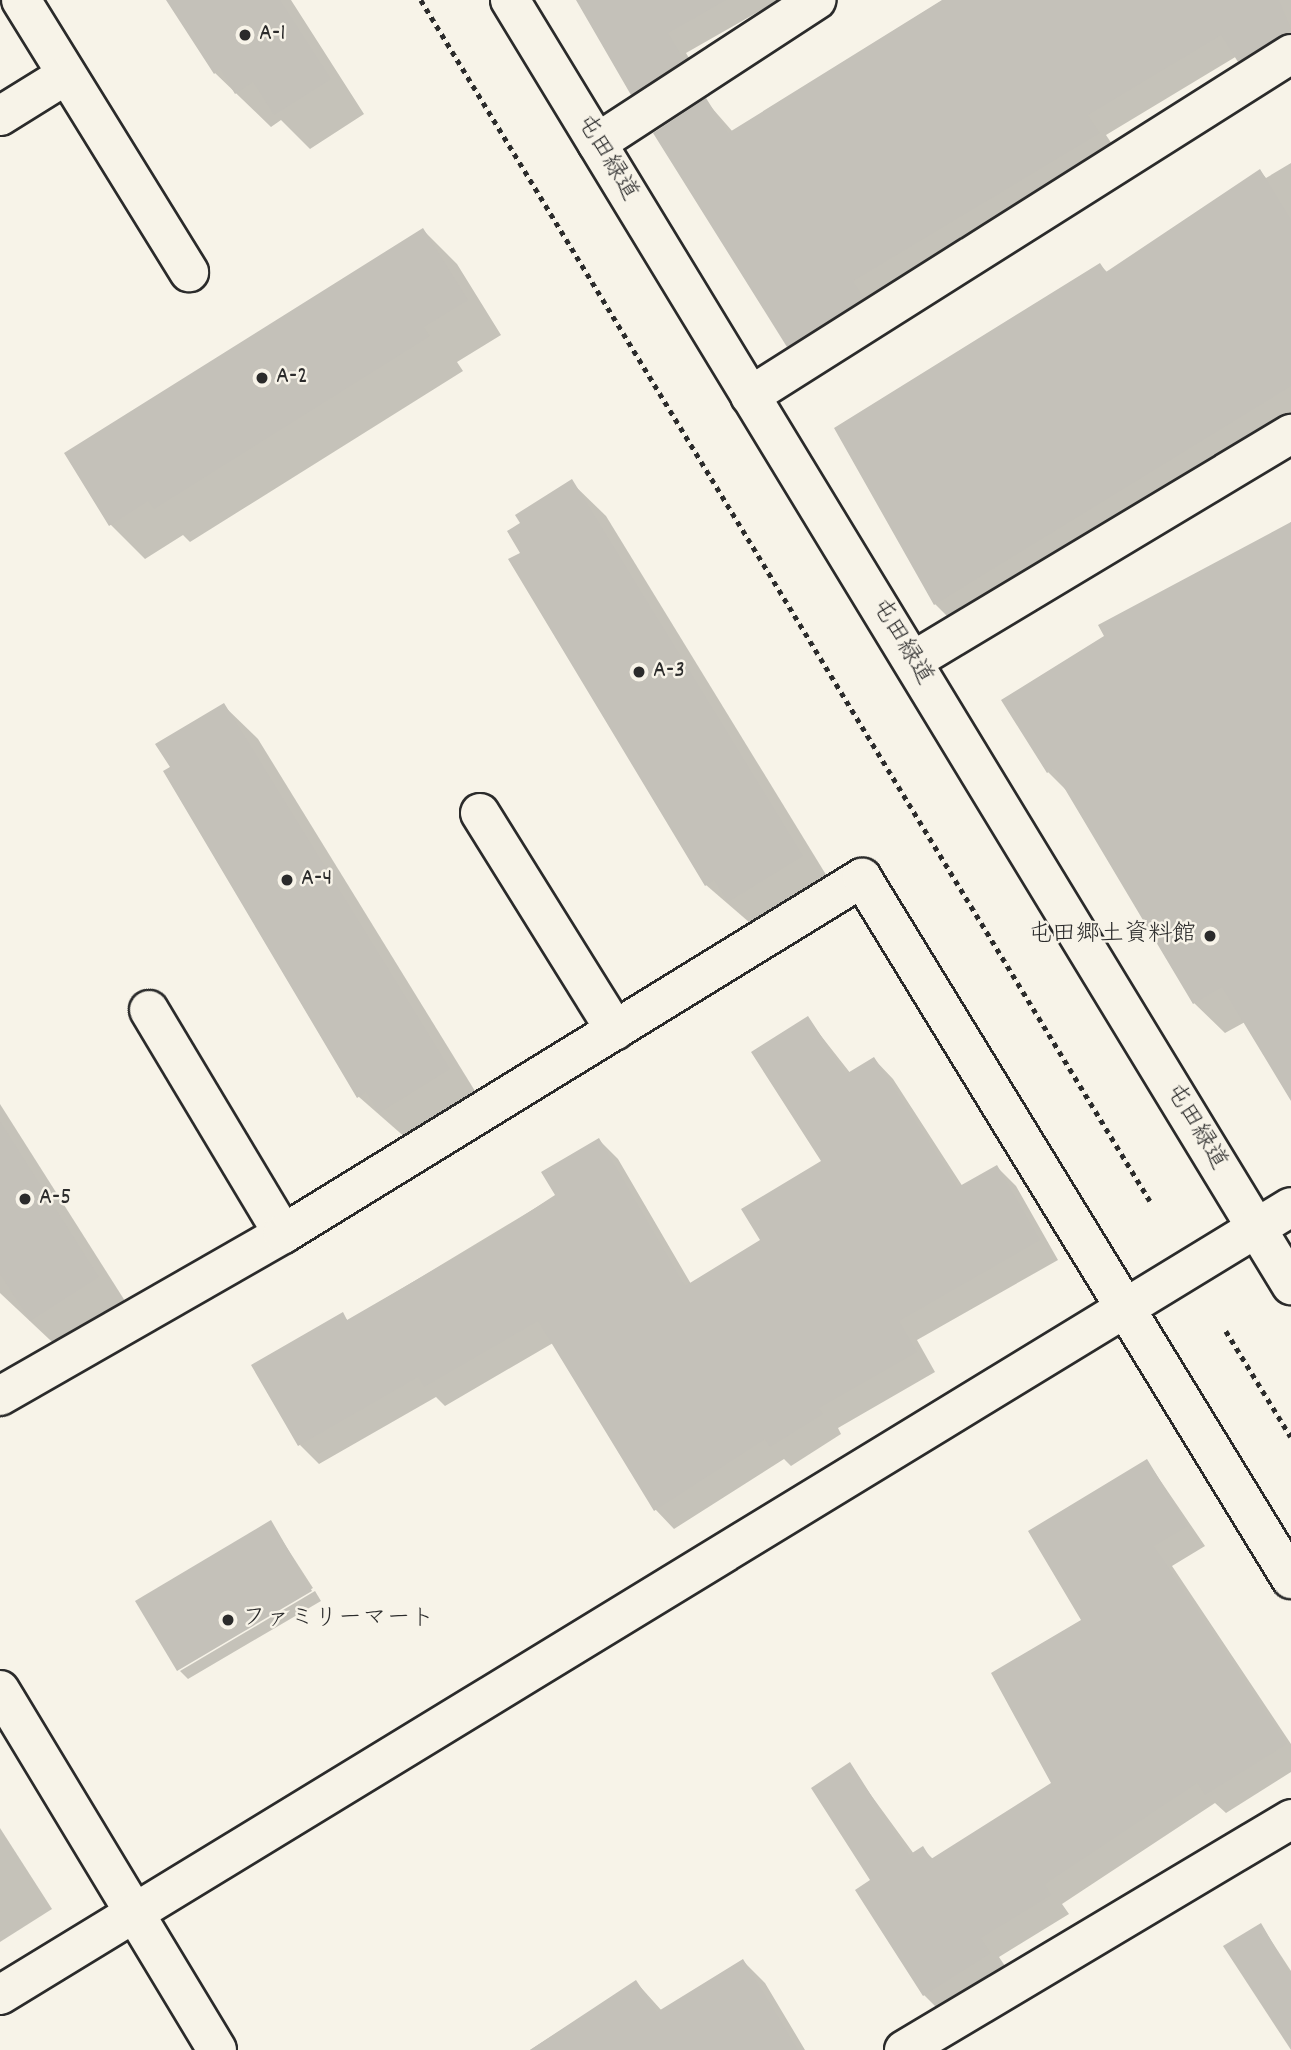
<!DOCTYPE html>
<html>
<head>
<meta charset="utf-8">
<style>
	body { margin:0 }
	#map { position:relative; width:1291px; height:2050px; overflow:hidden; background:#f7f3e8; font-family:Dekko,"Klee One",sans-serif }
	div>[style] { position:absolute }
	.shadow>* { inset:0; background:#0003 }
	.building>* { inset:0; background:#c4c1b9 }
	.path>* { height:4.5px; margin-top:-2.25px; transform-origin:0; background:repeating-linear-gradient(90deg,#2b2b2b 0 5px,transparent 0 10px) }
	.roads { filter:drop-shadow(2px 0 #2b2b2b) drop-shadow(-2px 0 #2b2b2b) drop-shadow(0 2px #2b2b2b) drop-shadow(0 -2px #2b2b2b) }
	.minor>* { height:38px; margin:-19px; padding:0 19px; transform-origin:19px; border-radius:19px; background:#f7f3e8 }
	.dots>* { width:19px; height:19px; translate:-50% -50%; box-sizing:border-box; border:4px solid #f7f3e8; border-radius:50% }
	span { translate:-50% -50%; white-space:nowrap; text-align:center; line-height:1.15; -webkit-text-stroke:5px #f7f3e8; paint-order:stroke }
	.poi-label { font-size:24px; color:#2b2b2b }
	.left { translate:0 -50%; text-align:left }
	.right { translate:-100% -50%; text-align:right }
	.street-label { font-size:24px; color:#2b2b2b }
</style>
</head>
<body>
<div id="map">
	<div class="shadow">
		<div style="clip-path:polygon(170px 0,291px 0,364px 114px,310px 149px,281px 120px,271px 127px,215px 73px)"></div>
		<div style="clip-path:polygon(578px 0,779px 0,686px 53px,702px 80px,651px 113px,632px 94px)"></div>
		<div style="clip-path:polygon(943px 0,1291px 0,1291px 59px,1259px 80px,1237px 56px,1106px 135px,1118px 153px,808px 365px,789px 345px,705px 100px,733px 132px)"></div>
		<div style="clip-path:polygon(1291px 163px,1291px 416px,954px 623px,935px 604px,1100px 265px,1108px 273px,1260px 171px,1266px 178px)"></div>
		<div style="clip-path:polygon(423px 230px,457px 264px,501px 335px,457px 362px,463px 371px,190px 542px,183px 535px,145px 559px,110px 524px)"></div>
		<div style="clip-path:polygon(571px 482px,606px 516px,836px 891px,764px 935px,706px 885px,522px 553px,523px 524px)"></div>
		<div style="clip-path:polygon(1291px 522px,1291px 1088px,1245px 1022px,1225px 1033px,1194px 1003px,1068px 792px,1048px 772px)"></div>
		<div style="clip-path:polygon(223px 705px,258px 739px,483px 1104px,415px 1146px,359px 1097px,166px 772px)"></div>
		<div style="clip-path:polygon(807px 1018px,851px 1074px,874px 1059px,893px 1079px,963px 1187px,997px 1167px,1016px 1186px,1058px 1260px,917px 1340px,935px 1372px,838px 1428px,841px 1434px,791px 1466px,784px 1459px,674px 1529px,655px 1509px,553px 1343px,445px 1406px,436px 1397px,319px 1464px,300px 1445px,342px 1314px,348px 1321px,557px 1195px,599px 1140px,618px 1159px,691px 1284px,762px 1240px,824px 1162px)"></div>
		<div style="clip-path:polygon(0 1104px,132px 1312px,66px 1355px,0 1293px)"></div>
		<div style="clip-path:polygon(1147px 1461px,1205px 1546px,1172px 1566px,1291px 1744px,1291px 1772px,1226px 1813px,1215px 1803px,1062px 1904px,1069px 1914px,999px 1957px,1009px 1972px,943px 2014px,924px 1995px,872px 1881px,849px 1765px,914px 1854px,922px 1848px,933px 1859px,1053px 1784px,1084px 1621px)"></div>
		<div style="clip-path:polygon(271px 1523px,313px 1588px,178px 1668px)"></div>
		<div style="clip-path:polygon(315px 1591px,321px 1601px,188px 1679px,180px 1671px)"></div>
		<div style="clip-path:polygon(0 1828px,52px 1909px,0 1942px)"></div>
		<div style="clip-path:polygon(1261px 1925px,1291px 1971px,1291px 2047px)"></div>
		<div style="clip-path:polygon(743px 1961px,765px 1983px,805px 2050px,530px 2050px,636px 1982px,662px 2011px)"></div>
	</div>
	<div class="building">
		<div style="clip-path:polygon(166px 0,280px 0,331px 79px,274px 115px,253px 82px,235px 94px,220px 69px,214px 74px)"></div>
		<div style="clip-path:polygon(576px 0,726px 0,668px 33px,684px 60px,631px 95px)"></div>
		<div style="clip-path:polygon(942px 0,1279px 0,1291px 29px,1238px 62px,1221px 35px,1088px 115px,1100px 133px,853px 281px,864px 298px,787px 347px,653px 133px,706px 98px,728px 133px)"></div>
		<div style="clip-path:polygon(1260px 169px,1291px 220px,1291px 386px,934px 605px,834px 428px,1100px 263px,1106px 272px)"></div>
		<div style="clip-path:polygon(423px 228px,468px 300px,424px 327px,430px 336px,154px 509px,148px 501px,109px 526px,64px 453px)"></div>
		<div style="clip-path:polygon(572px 479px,803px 856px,728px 902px,714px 880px,705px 886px,508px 559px,520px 553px,507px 531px,520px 523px,515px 515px)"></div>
		<div style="clip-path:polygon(1291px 522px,1291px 1101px,1222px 987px,1193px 1004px,1053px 769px,1047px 773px,1001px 700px,1104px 636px,1098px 625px)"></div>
		<div style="clip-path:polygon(224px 703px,450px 1069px,379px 1113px,366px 1092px,357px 1098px,163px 771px,170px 767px,155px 744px)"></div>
		<div style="clip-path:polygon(808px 1016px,846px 1074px,874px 1057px,958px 1187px,997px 1165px,1040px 1240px,899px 1321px,917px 1352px,819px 1408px,823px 1414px,770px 1447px,765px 1439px,654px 1511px,538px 1321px,424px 1387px,418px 1377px,298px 1446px,251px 1365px,343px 1312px,347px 1320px,494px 1235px,555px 1195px,541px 1172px,599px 1138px,685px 1286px,760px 1240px,741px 1209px,821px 1161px,751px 1052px)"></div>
		<div style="clip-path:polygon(0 1121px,99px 1277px,30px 1321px,0 1274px)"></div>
		<div style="clip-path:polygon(1147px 1459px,1188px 1526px,1154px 1546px,1287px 1744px,1205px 1795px,1197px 1783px,1045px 1884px,1051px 1895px,981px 1938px,991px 1953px,923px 1996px,855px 1890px,870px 1880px,811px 1788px,850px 1762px,909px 1855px,923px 1846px,931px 1859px,1051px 1783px,991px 1673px,1081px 1620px,1028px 1531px)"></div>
		<div style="clip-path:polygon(271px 1520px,312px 1591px,177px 1671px,135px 1601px)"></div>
		<div style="clip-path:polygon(1261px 1923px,1291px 1975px,1291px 2050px,1223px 1946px)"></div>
		<div style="clip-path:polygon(743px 1959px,798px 2050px,530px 2050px,636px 1980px,657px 2012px)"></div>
	</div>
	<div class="path">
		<div style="left:421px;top:0;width:1405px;rotate:58.74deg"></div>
		<div style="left:1226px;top:1331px;width:124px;rotate:58.5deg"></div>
	</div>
	<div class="roads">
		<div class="minor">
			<div style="left:21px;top:0;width:320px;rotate:58.3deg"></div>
			<div style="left:510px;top:0;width:1504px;rotate:58.71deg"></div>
			<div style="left:0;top:116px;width:78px;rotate:-31.8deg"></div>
			<div style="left:597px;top:143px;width:262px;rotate:-33.1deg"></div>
			<div style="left:750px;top:396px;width:640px;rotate:-32.3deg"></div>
			<div style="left:913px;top:661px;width:441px;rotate:-31deg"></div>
			<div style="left:480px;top:813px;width:256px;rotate:58.1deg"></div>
			<div style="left:149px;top:1010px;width:261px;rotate:59.1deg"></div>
			<div style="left:0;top:1396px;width:326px;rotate:-29.8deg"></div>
			<div style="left:283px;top:1234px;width:680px;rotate:-31.59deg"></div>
			<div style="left:862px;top:878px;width:822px;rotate:58.53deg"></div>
			<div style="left:0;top:1690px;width:420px;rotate:58.9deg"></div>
			<div style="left:0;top:1995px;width:1512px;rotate:-31.4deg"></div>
			<div style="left:904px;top:2050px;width:451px;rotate:-30.8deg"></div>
		</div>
	</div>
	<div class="dots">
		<div style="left:245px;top:35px;background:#2b2b2b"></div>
		<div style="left:262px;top:378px;background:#2b2b2b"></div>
		<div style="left:639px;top:672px;background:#2b2b2b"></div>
		<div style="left:287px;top:880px;background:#2b2b2b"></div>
		<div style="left:1210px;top:936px;background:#2b2b2b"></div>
		<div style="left:25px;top:1199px;background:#2b2b2b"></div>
		<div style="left:228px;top:1620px;background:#2b2b2b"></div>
	</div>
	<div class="poi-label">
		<span class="left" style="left:259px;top:35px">A-1</span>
		<span class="left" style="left:276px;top:378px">A-2</span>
		<span class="left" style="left:653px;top:672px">A-3</span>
		<span class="left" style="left:301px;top:880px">A-4</span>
		<span class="right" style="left:1196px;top:936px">屯田郷土資料館</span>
		<span class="left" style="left:39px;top:1199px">A-5</span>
		<span class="left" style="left:242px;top:1620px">ファミリーマート</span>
	</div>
	<div class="street-label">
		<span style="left:606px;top:158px;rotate:59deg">屯田緑道</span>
		<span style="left:901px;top:642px;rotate:59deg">屯田緑道</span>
		<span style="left:1195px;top:1127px;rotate:59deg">屯田緑道</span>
	</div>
</div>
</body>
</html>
